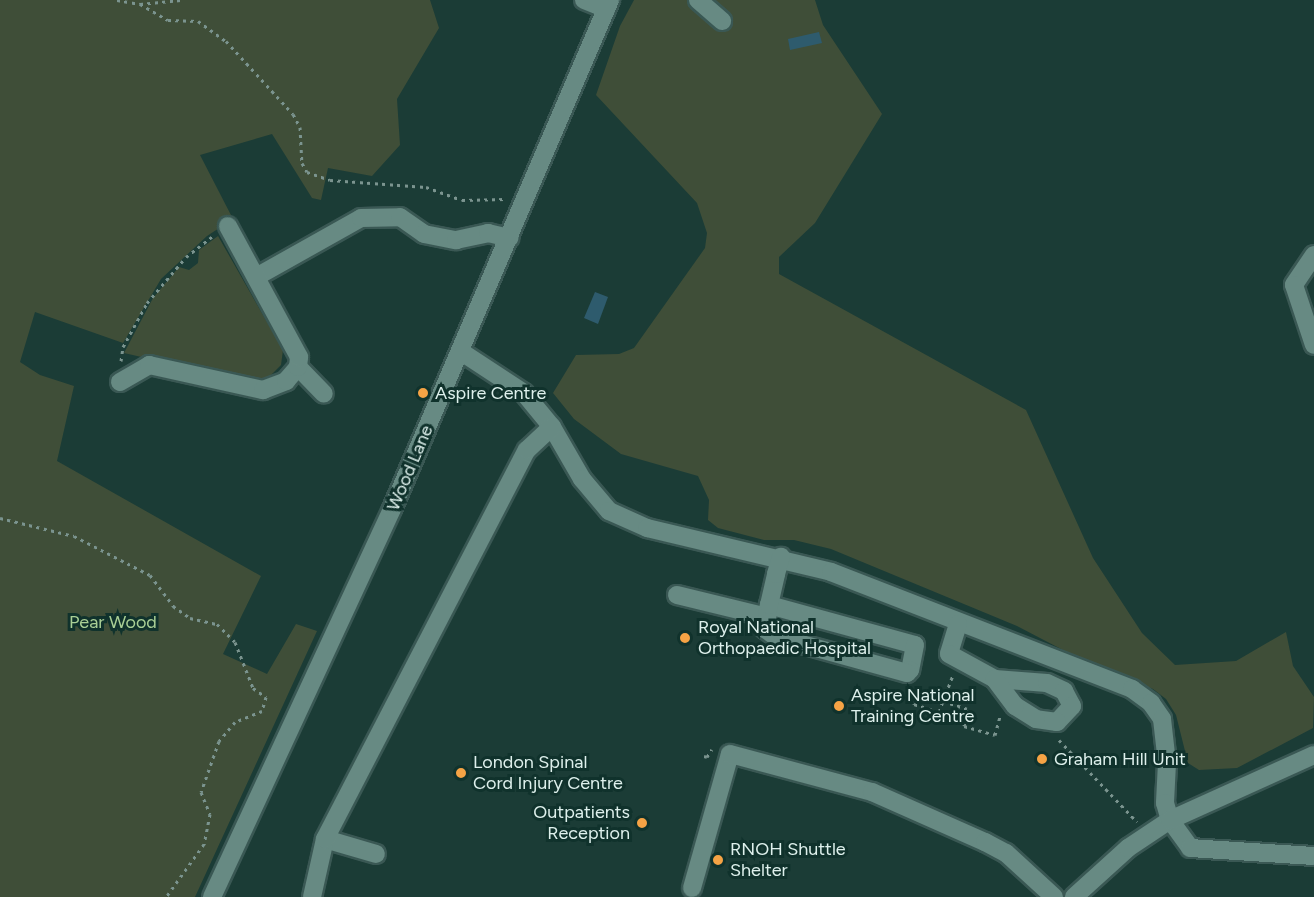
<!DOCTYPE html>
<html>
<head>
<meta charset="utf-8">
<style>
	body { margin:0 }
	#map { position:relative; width:1314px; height:897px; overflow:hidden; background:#1b3c36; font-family:Figtree,sans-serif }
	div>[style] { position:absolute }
	.green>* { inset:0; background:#3f4e38 }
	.water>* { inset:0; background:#2e5b6d }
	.path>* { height:3px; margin-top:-1.5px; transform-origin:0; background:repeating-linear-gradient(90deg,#7b948f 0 3px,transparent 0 7.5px) }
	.roads { filter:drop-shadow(2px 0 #3a5854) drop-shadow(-2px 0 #3a5854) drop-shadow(0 2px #3a5854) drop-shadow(0 -2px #3a5854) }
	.minor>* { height:18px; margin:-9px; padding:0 9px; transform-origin:9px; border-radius:9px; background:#678a83 }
	.dots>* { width:16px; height:16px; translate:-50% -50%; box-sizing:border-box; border:3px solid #10322c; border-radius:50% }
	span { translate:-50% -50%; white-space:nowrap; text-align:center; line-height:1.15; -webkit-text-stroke:6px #10322c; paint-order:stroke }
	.poi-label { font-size:18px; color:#def0ec }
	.left { translate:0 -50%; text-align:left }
	.right { translate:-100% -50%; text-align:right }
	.street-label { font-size:18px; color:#def0ec }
	.park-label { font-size:18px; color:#a9cf95 }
</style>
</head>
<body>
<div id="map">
	<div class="green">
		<div style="clip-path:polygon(0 0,430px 0,439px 28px,397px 99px,400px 145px,372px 176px,328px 168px,321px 200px,312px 198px,272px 134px,200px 155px,233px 219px,207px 236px,161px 279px,123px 343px,35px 312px,20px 362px,40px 375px,74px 386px,57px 461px,261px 576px,223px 654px,267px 674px,296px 624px,317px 631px,195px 897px,0 897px)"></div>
		<div style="clip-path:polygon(634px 0,815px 0,823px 25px,882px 114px,815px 223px,779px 257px,779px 274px,1026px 410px,1093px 558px,1142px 633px,1175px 665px,1236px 661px,1286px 632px,1293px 666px,1314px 697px,1313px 728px,1237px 768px,1199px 770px,1188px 763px,1176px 715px,1166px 699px,1153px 689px,1084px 661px,1017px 626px,831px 549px,794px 540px,764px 540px,718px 528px,708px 520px,709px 500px,698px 476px,621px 454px,574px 419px,553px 393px,576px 355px,619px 354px,634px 348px,705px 248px,707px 233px,697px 203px,596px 95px,620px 26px)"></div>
		<div style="clip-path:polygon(218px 236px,283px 350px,281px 365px,266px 380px,250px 382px,124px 353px,153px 298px,179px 267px,189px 270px,198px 263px,199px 250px)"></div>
	</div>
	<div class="water">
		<div style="clip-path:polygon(819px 32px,822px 43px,790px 50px,788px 39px)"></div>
		<div style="clip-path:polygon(595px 292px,608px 297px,598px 324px,584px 318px)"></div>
	</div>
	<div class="path">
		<div style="left:117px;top:0;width:23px;rotate:10deg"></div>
		<div style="left:140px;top:4px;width:41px;rotate:-5.6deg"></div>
		<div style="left:140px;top:4px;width:32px;rotate:30deg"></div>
		<div style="left:168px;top:20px;width:30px;rotate:2deg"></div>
		<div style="left:198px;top:21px;width:34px;rotate:36deg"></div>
		<div style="left:226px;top:41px;width:99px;rotate:47.5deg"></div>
		<div style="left:293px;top:114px;width:15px;rotate:62deg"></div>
		<div style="left:300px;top:127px;width:36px;rotate:87deg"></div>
		<div style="left:302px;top:163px;width:10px;rotate:61deg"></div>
		<div style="left:307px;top:172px;width:24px;rotate:19deg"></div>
		<div style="left:330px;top:180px;width:96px;rotate:4.2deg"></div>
		<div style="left:426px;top:187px;width:38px;rotate:20deg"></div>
		<div style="left:462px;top:200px;width:44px;rotate:-1.3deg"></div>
		<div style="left:121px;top:361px;width:14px;rotate:-82deg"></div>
		<div style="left:123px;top:347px;width:50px;rotate:-61.4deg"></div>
		<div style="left:147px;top:303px;width:60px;rotate:-49.7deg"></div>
		<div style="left:186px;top:257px;width:33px;rotate:-38deg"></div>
		<div style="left:0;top:518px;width:76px;rotate:13.7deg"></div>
		<div style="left:74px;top:536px;width:85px;rotate:27.2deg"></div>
		<div style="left:150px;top:575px;width:39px;rotate:53deg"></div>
		<div style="left:173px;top:606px;width:21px;rotate:35deg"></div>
		<div style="left:190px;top:618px;width:28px;rotate:13deg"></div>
		<div style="left:217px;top:624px;width:25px;rotate:45deg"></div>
		<div style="left:235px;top:642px;width:49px;rotate:68.6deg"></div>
		<div style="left:253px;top:688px;width:16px;rotate:35deg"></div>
		<div style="left:266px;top:697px;width:15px;rotate:106deg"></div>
		<div style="left:262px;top:711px;width:29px;rotate:158deg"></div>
		<div style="left:235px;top:722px;width:25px;rotate:130deg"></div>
		<div style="left:219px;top:741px;width:54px;rotate:109.4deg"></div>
		<div style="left:201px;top:792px;width:24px;rotate:68deg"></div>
		<div style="left:210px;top:814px;width:31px;rotate:101deg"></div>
		<div style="left:204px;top:844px;width:65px;rotate:125.6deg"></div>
		<div style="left:918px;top:689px;width:16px;rotate:105deg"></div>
		<div style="left:914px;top:704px;width:26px;rotate:18deg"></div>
		<div style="left:939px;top:712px;width:12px;rotate:-70deg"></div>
		<div style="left:943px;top:701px;width:25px;rotate:18deg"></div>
		<div style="left:967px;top:709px;width:17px;rotate:100deg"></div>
		<div style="left:964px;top:726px;width:32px;rotate:16deg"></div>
		<div style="left:995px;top:735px;width:20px;rotate:-75deg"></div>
		<div style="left:943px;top:701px;width:28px;rotate:-69deg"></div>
		<div style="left:1059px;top:740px;width:113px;rotate:46.4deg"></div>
		<div style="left:704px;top:756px;width:3px;rotate:18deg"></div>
		<div style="left:707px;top:757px;width:9px;rotate:-58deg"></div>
	</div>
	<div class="roads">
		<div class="minor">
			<div style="left:584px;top:0;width:24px;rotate:22deg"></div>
			<div style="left:698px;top:0;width:32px;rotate:41deg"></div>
			<div style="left:1314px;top:255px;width:36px;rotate:124deg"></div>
			<div style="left:1294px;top:285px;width:63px;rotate:71.6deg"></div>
			<div style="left:256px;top:277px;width:120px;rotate:-29.3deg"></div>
			<div style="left:361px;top:218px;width:39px;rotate:-1deg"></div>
			<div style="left:400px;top:217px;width:29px;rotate:35deg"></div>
			<div style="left:424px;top:234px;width:33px;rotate:11deg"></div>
			<div style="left:456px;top:240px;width:33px;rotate:-12deg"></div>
			<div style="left:488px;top:233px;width:22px;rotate:13deg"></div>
			<div style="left:460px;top:351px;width:77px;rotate:33.3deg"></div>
			<div style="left:524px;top:393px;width:44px;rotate:50.5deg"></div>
			<div style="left:552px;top:427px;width:60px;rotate:60deg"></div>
			<div style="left:582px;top:479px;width:42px;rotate:49.8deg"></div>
			<div style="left:609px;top:511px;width:42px;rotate:24.1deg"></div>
			<div style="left:647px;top:528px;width:189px;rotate:13.4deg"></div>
			<div style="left:831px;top:572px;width:323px;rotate:21.2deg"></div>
			<div style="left:1132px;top:689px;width:24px;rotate:36deg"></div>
			<div style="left:1151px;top:703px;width:19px;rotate:55deg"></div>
			<div style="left:1162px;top:719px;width:44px;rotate:83.5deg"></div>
			<div style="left:1167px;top:763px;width:40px;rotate:92.9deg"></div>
			<div style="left:1165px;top:803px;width:18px;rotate:74deg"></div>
			<div style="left:1170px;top:820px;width:34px;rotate:54deg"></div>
			<div style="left:1190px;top:848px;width:124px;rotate:3.7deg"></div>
			<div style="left:298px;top:367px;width:37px;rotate:46deg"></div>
			<div style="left:120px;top:382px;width:34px;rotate:-30deg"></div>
			<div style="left:149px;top:365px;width:117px;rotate:12.4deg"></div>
			<div style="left:263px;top:390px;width:25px;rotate:-21deg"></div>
			<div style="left:286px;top:381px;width:18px;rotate:-49deg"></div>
			<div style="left:298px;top:367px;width:10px;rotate:-84deg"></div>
			<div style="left:299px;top:357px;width:149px;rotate:-118.5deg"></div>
			<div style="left:677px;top:595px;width:93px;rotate:13.7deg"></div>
			<div style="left:769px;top:605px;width:151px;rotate:15.3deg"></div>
			<div style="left:915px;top:645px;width:25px;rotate:101deg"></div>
			<div style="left:910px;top:670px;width:4px;rotate:135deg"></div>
			<div style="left:907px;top:673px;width:136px;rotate:-164.6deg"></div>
			<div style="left:776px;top:637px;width:14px;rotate:-144deg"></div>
			<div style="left:765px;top:629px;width:24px;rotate:-81deg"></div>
			<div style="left:769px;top:605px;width:32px;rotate:-77deg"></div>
			<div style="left:776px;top:574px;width:18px;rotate:-74deg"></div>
			<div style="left:958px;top:624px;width:31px;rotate:107deg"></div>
			<div style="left:949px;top:654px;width:52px;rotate:28.5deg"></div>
			<div style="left:995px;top:679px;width:52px;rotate:4.4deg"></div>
			<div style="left:1047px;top:683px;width:19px;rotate:25deg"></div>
			<div style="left:1064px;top:691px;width:17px;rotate:62deg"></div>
			<div style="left:1072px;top:706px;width:22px;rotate:133deg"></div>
			<div style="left:1057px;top:722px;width:21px;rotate:-172deg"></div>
			<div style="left:1036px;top:719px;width:25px;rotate:-148deg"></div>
			<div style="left:1015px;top:706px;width:34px;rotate:-127deg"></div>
			<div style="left:325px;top:839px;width:53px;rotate:16.4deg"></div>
			<div style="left:692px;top:888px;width:139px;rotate:-74.2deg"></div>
			<div style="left:730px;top:754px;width:147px;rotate:15deg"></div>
			<div style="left:872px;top:792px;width:124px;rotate:23.9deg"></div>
			<div style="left:985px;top:842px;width:24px;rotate:28deg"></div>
			<div style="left:1006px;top:853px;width:65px;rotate:42.5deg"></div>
			<div style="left:212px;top:897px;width:428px;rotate:-65.1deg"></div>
			<div style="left:392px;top:509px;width:554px;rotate:-66.81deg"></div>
			<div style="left:312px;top:897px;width:59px;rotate:-77.4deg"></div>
			<div style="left:325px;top:839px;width:438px;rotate:-62.6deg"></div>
			<div style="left:527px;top:450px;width:34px;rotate:-43deg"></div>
			<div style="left:1074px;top:897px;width:73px;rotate:-42.2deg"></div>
			<div style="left:1128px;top:848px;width:50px;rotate:-33.7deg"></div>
			<div style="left:1170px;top:820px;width:158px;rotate:-24.3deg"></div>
		</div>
	</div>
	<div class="dots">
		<div style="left:423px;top:393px;background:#f5a345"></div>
		<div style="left:685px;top:638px;background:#f5a345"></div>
		<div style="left:839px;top:706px;background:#f5a345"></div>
		<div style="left:1042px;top:759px;background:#f5a345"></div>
		<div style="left:461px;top:773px;background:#f5a345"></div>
		<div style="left:642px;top:823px;background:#f5a345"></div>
		<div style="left:718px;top:860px;background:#f5a345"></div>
	</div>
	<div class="poi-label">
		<span class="left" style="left:435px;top:393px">Aspire Centre</span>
		<span class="left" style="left:698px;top:638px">Royal National<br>Orthopaedic Hospital</span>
		<span class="left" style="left:851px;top:706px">Aspire National<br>Training Centre</span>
		<span class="left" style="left:1054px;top:759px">Graham Hill Unit</span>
		<span class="left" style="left:473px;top:773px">London Spinal<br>Cord Injury Centre</span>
		<span class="right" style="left:630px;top:823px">Outpatients<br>Reception</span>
		<span class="left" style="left:730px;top:860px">RNOH Shuttle<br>Shelter</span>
	</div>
	<div class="street-label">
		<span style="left:410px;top:468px;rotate:-67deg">Wood Lane</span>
	</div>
	<div class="park-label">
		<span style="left:113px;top:622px">Pear Wood</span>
	</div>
</div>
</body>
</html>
